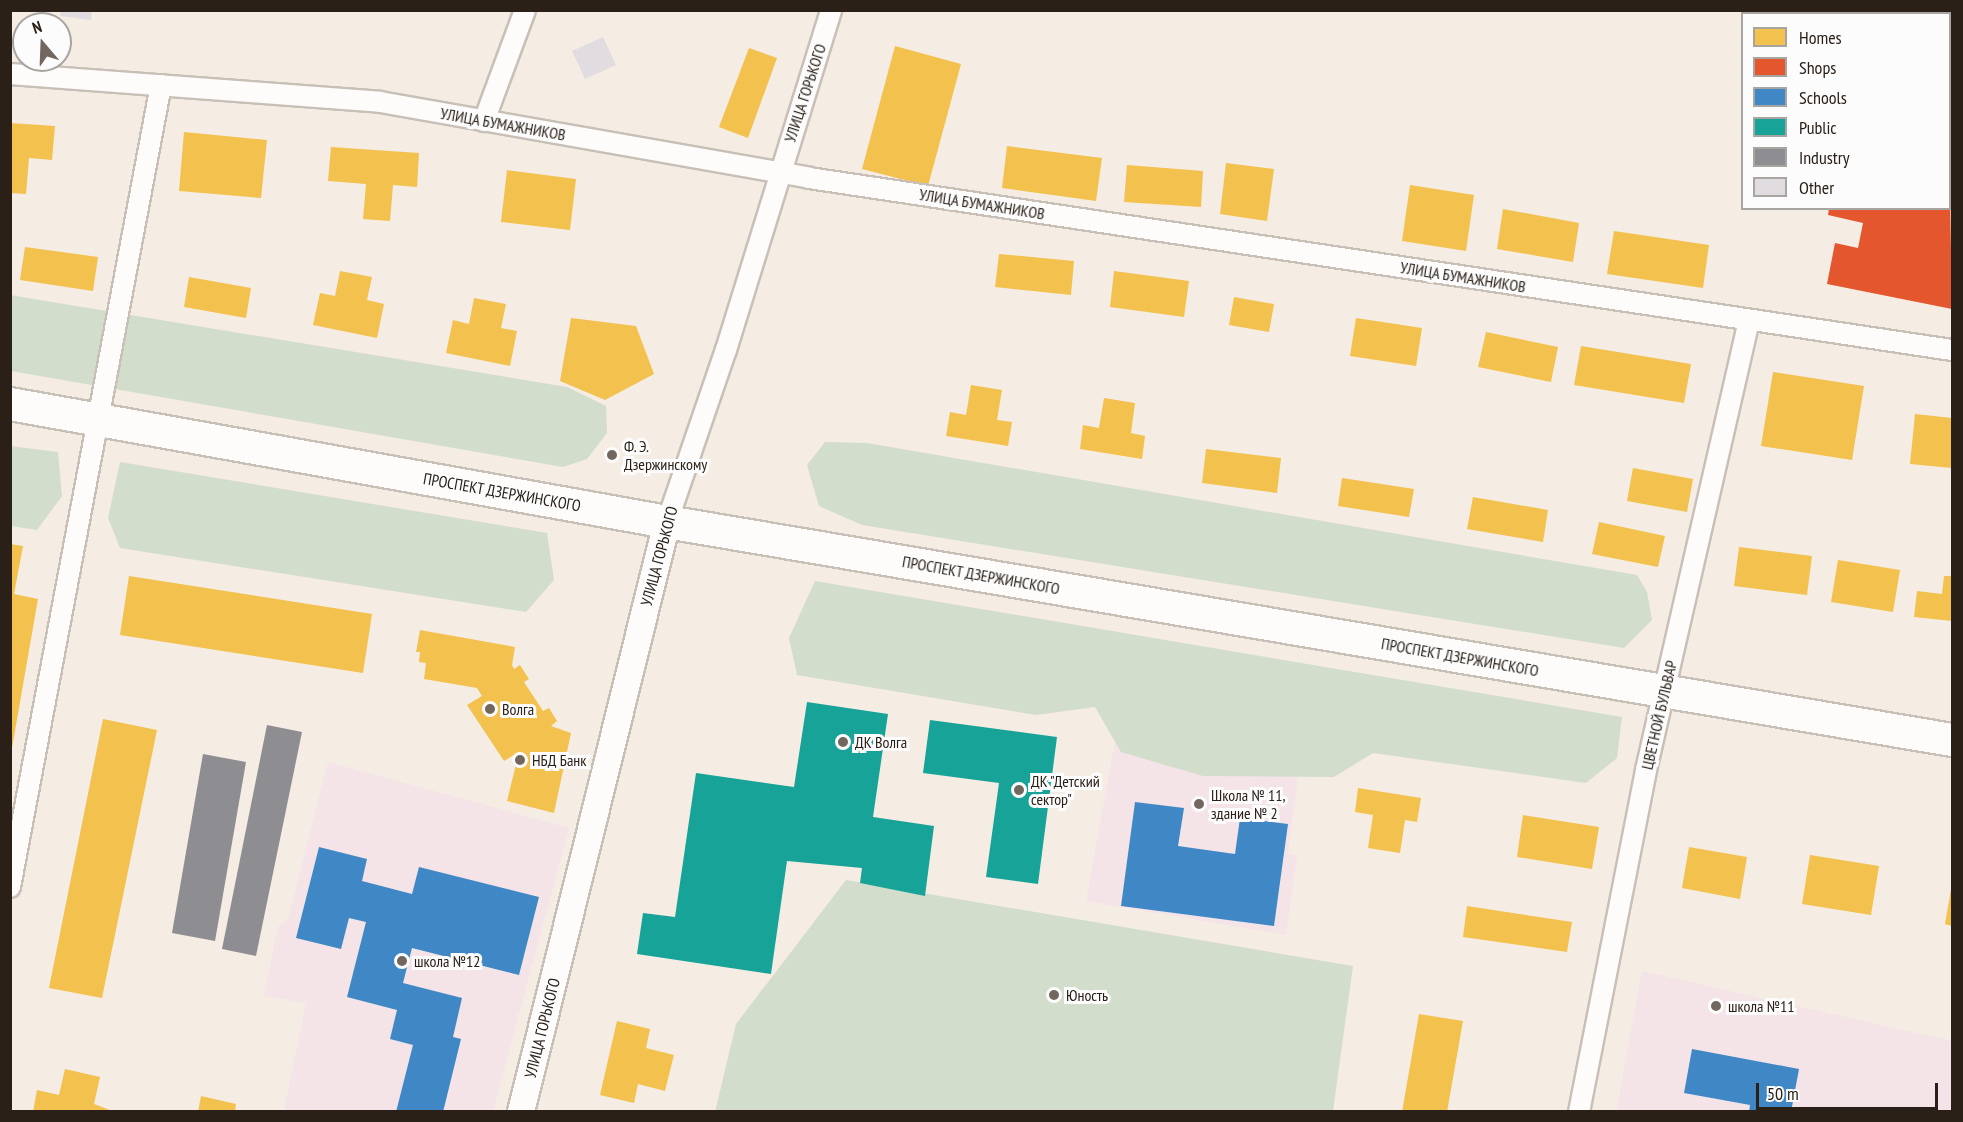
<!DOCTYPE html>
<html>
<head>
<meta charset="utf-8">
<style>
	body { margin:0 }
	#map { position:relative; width:1963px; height:1122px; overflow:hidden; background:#f5ece4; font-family:"PT Sans Narrow",sans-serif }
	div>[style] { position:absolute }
	.education>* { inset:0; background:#f4e4e7 }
	.green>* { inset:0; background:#d2ddcb }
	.homes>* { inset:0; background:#f2c14e }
	.shops>* { inset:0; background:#e4572e }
	.schools>* { inset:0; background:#3f88c5 }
	.public>* { inset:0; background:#17a398 }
	.industry>* { inset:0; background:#8d8d92 }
	.building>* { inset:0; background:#e0dcdf }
	.roads { filter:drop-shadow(2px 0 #c8bfb7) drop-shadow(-2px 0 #c8bfb7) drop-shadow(0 2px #c8bfb7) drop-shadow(0 -2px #c8bfb7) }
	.minor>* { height:20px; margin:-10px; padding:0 10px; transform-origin:10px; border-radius:10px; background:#fefcfb }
	.tertiary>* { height:26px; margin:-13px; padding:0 13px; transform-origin:13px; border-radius:13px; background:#fefcfb }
	.primary>* { height:32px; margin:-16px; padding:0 16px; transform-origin:16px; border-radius:16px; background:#fefcfb }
	.dots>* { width:16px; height:16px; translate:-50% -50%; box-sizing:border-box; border:3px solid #fcfcfc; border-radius:50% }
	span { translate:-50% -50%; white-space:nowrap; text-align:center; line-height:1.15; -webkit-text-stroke:6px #fcfcfc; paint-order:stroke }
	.street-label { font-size:16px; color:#2a2017 }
	.poi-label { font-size:16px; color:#2a2017 }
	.left { translate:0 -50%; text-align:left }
	.frame { position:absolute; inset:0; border:12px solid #2a2017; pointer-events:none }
	.legend { position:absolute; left:1741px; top:12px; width:210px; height:198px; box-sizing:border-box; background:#fcfcfc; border:2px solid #a8a4a0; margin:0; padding:8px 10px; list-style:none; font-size:18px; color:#2a2017 }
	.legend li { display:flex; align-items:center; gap:12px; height:30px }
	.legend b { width:30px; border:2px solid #a8a4a0 }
	.north { position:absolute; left:12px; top:12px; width:60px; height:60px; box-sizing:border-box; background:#fcfcfc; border:2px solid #a8a4a0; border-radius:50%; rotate:341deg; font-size:16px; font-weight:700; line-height:24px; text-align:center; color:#2a2017 }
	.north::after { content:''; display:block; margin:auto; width:21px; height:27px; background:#71675f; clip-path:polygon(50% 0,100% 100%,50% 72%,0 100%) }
	.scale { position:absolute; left:1756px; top:1083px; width:182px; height:27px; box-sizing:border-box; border:3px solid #2a2017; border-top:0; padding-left:8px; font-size:18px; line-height:21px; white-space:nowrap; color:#2a2017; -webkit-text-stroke:4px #fcfcfc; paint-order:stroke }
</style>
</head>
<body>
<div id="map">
	<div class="education">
		<div style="clip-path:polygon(1118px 724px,1301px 754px,1288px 854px,1297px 856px,1286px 935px,1086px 901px)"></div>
		<div style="clip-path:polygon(328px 762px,569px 828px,493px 1111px,284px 1111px,306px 1003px,264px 996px,278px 927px,288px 919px)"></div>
		<div style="clip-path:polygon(1642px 971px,1952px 1041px,1952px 1111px,1616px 1112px)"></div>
	</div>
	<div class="green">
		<div style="clip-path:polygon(10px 295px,567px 387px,606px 406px,607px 433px,587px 459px,563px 467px,11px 371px)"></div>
		<div style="clip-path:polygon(825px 442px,867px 443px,1637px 575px,1647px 592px,1652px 620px,1624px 648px,862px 525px,819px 506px,807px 465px)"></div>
		<div style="clip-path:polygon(10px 446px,58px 452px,62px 496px,37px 530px,11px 526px)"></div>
		<div style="clip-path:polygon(120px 462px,547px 533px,554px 580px,526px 612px,120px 548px,108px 518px)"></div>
		<div style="clip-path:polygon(815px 581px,1622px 717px,1617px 758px,1586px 783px,1373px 753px,1334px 777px,1203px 776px,1121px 752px,1095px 707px,1036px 715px,797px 675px,789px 638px)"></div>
		<div style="clip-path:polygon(846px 880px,1353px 966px,1333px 1111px,715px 1112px,736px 1024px)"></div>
	</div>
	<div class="homes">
		<div style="clip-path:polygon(895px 46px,961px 64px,928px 186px,862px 169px)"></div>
		<div style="clip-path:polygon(749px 48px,777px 58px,748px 138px,719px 127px)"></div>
		<div style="clip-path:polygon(10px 123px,55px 126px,52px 160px,29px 158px,26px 194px,10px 193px)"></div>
		<div style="clip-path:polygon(184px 132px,267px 140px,261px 198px,179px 191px)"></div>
		<div style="clip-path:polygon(1007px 146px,1102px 158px,1096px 201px,1002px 188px)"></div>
		<div style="clip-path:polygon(331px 147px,419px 153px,417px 187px,393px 185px,390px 221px,363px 219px,366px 184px,328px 181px)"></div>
		<div style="clip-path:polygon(1226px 163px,1274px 169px,1267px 221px,1220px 214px)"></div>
		<div style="clip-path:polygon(1127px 165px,1203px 171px,1201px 207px,1124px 202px)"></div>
		<div style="clip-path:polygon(507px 170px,576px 179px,570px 230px,501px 222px)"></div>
		<div style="clip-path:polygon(1410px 185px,1474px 195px,1466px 251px,1402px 241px)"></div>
		<div style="clip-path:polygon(1503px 209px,1579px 223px,1573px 262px,1497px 249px)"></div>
		<div style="clip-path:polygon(1614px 231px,1709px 245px,1703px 288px,1607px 274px)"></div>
		<div style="clip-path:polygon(25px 247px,98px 257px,93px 291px,20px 280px)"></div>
		<div style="clip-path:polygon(999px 254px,1074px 261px,1071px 295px,995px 287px)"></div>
		<div style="clip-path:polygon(340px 271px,372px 277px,367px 300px,384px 304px,377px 338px,313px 325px,320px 293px,335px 296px)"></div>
		<div style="clip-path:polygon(1114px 271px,1189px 281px,1184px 317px,1110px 307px)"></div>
		<div style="clip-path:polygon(189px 277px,251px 288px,246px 318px,184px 307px)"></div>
		<div style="clip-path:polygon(1234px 297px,1274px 304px,1269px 332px,1229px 325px)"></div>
		<div style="clip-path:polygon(474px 298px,506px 304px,501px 328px,517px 331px,510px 366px,446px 353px,453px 320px,469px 324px)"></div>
		<div style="clip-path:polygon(571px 318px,636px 326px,654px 374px,605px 400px,560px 381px)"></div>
		<div style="clip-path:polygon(1356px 318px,1422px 328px,1416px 366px,1350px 356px)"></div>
		<div style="clip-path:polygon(1486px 332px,1558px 347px,1551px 382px,1478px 367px)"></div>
		<div style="clip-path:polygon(1581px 346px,1691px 364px,1684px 403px,1574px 385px)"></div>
		<div style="clip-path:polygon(1773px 372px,1864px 386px,1852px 460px,1761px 446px)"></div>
		<div style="clip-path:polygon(971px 385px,1002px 390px,997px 420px,1012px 422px,1008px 446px,946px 436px,950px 412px,966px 415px)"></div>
		<div style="clip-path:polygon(1104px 398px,1135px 403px,1131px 433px,1145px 436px,1142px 459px,1080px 449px,1083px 425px,1099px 428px)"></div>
		<div style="clip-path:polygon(1915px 414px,1952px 418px,1952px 468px,1910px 464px)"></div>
		<div style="clip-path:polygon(1206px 449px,1281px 458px,1277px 493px,1202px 483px)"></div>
		<div style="clip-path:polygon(1633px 468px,1693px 479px,1687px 512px,1627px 501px)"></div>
		<div style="clip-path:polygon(1342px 478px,1414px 489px,1409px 517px,1338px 506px)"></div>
		<div style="clip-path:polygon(1473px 497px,1548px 510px,1543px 542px,1467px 529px)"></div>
		<div style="clip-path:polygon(1599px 522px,1665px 536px,1658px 567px,1592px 554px)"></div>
		<div style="clip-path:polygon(10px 544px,23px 546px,14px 594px,38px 599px,12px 748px)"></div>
		<div style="clip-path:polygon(1739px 547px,1812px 556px,1807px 595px,1734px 586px)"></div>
		<div style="clip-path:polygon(1838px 560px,1900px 570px,1893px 612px,1831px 602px)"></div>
		<div style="clip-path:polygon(129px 576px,372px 614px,363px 673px,120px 635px)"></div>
		<div style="clip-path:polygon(1944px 576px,1952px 576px,1952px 621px,1914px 617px,1917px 591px,1942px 594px)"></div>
		<div style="clip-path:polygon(420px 630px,515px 647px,512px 665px,514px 669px,520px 665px,529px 679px,524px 682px,543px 711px,549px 708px,557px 721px,551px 726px,571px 733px,554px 813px,507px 801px,519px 752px,504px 761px,467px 705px,482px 696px,477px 688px,424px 679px,426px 663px,419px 662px,420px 652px,416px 652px)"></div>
		<div style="clip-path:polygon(103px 719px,157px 730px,102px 998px,49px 988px)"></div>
		<div style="clip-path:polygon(1358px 788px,1421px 798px,1417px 822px,1405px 820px,1400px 853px,1368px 848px,1373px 815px,1355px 812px)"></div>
		<div style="clip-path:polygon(1523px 815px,1599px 827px,1592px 869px,1517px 857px)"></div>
		<div style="clip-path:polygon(1689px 847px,1747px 857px,1740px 899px,1682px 888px)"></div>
		<div style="clip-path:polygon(1810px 855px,1879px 866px,1871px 915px,1802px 904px)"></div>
		<div style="clip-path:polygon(1951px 889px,1952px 889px,1952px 926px,1945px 924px)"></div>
		<div style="clip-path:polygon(1467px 906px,1572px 922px,1567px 952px,1463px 937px)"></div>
		<div style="clip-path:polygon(1419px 1014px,1463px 1021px,1447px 1112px,1402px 1112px)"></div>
		<div style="clip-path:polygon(617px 1021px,650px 1029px,646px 1048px,674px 1055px,665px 1091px,638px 1084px,634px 1103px,600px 1095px)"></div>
		<div style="clip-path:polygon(65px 1069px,100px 1077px,94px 1104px,115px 1112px,33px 1112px,37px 1090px,59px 1095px)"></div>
		<div style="clip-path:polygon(201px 1096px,236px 1104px,235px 1112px,198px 1112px)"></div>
	</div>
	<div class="shops">
		<div style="clip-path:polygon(1950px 192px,1952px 309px,1827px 284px,1835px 243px,1858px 248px,1863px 223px,1828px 215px,1829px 208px,1950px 208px)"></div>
	</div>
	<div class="schools">
		<div style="clip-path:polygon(1135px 802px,1184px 808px,1178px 846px,1235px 854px,1240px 818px,1288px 824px,1274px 926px,1121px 906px)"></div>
		<div style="clip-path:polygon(319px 847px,367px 859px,362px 881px,412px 894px,419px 867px,539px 897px,519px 975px,412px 948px,403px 983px,462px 998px,453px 1037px,461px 1039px,443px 1112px,396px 1112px,413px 1045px,390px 1039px,397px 1010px,347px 997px,366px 922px,349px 918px,341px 949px,296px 938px)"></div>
		<div style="clip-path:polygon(1692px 1049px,1799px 1069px,1791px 1112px,1749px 1112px,1750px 1105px,1684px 1093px)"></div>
	</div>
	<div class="public">
		<div style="clip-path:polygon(807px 702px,888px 714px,873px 817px,934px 826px,925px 896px,860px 883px,862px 868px,787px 861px,771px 974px,637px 954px,643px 913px,675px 917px,696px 773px,794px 787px)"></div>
		<div style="clip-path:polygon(930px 720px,1057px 737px,1038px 884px,986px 877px,999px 783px,923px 773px)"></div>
	</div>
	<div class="industry">
		<div style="clip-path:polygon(267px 725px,302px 732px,256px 956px,222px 949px)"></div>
		<div style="clip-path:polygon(203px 754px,246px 762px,215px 941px,172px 933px)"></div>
	</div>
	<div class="building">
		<div style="clip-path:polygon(61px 10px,92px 10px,91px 20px,60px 16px)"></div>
		<div style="clip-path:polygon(603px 37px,616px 65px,585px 79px,572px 51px)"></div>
	</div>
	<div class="roads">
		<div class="minor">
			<div style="left:10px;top:74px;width:371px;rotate:4.3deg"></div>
			<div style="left:380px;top:102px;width:436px;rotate:10deg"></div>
			<div style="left:809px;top:178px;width:1156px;rotate:8.56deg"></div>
			<div style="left:484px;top:121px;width:118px;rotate:-69.7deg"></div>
			<div style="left:667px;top:522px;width:182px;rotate:-71.1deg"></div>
			<div style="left:726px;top:350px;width:356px;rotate:-72.8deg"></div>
			<div style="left:10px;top:887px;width:816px;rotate:-79.34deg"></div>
			<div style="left:1579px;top:1112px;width:349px;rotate:-78.9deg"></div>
			<div style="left:1646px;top:770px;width:462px;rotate:-77.1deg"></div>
		</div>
		<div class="tertiary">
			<div style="left:521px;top:1112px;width:608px;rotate:-76.1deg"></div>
		</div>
		<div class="primary">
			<div style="left:10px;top:404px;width:668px;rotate:10.18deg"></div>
			<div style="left:667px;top:522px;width:1303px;rotate:9.63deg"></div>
		</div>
	</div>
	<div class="dots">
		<div style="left:612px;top:455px;background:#71675f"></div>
		<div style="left:490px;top:709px;background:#71675f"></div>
		<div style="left:843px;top:742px;background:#71675f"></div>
		<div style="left:520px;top:760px;background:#71675f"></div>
		<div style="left:1019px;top:790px;background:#71675f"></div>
		<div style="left:1199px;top:804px;background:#71675f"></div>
		<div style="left:402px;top:961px;background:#71675f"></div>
		<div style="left:1054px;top:995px;background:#71675f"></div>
		<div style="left:1716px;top:1006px;background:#71675f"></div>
	</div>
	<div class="street-label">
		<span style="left:805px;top:93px;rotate:-72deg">УЛИЦА ГОРЬКОГО</span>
		<span style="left:503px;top:124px;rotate:10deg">УЛИЦА БУМАЖНИКОВ</span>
		<span style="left:982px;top:204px;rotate:9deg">УЛИЦА БУМАЖНИКОВ</span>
		<span style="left:1463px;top:277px;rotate:9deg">УЛИЦА БУМАЖНИКОВ</span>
		<span style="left:502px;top:492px;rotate:10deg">ПРОСПЕКТ ДЗЕРЖИНСКОГО</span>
		<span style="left:659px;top:556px;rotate:-75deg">УЛИЦА ГОРЬКОГО</span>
		<span style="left:981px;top:575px;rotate:10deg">ПРОСПЕКТ ДЗЕРЖИНСКОГО</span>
		<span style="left:1460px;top:657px;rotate:10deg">ПРОСПЕКТ ДЗЕРЖИНСКОГО</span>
		<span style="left:1659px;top:715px;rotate:-77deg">ЦВЕТНОЙ БУЛЬВАР</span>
		<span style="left:542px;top:1028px;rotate:-76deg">УЛИЦА ГОРЬКОГО</span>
	</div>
	<div class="poi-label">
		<span class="left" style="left:624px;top:455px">Ф. Э.<br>Дзержинскому</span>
		<span class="left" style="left:502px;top:709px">Волга</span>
		<span class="left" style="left:855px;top:742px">ДК Волга</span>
		<span class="left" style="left:532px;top:760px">НБД Банк</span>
		<span class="left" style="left:1031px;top:790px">ДК "Детский<br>сектор"</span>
		<span class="left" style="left:1211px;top:804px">Школа № 11,<br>здание № 2</span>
		<span class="left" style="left:414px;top:961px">школа №12</span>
		<span class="left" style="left:1066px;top:995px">Юность</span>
		<span class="left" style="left:1728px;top:1006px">школа №11</span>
	</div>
	<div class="frame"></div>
	<ul class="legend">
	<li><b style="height:16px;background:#f2c14e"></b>Homes</li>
	<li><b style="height:16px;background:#e4572e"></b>Shops</li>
	<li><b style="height:16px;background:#3f88c5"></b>Schools</li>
	<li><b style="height:16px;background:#17a398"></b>Public</li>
	<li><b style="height:16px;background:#8d8d92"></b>Industry</li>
	<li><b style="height:16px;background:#e0dcdf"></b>Other</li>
	</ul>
	<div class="north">N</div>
	<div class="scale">50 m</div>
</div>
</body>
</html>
